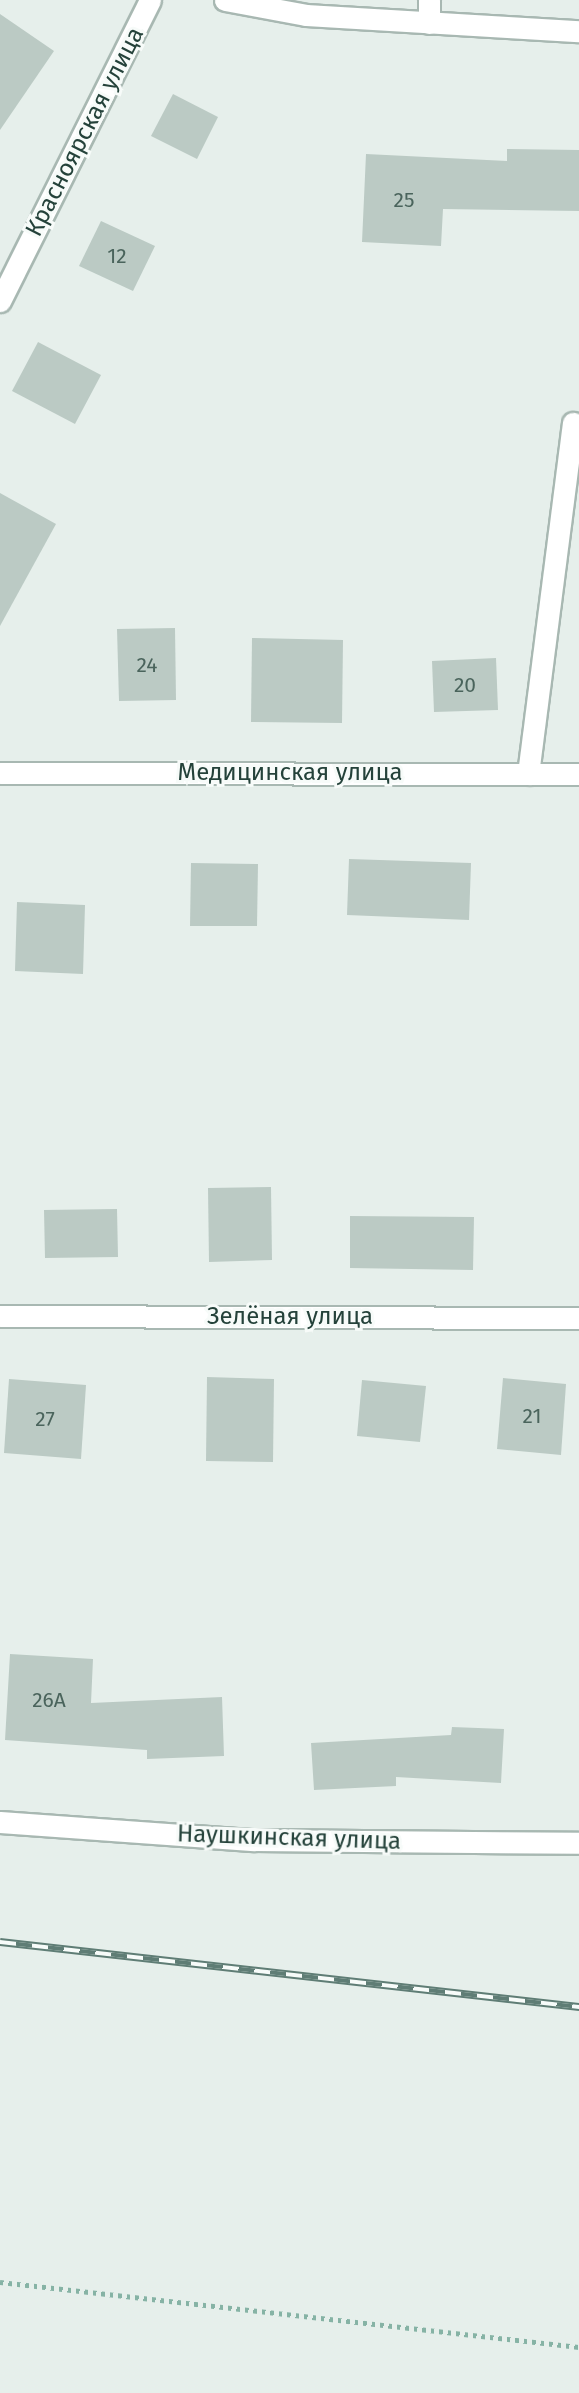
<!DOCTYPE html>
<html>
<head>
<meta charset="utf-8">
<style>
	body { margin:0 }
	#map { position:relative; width:579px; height:2393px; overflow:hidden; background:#e6efeb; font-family:"Fira Sans",sans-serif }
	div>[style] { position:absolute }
	.building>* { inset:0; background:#bbcac4 }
	.path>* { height:4.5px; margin-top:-2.25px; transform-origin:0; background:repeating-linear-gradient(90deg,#86b3a5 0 3.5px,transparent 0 8.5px) }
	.roads { filter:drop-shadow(2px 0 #a8b8b2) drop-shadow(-2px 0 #a8b8b2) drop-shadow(0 2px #a8b8b2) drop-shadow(0 -2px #a8b8b2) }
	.minor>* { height:21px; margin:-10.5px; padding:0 10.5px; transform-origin:10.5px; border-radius:10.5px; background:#fff }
	.rail>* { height:8px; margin-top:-4px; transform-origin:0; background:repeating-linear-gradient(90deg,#f7fbf9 0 16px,#5f7d75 0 32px); box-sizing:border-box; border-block:2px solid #5f7d75 }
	span { translate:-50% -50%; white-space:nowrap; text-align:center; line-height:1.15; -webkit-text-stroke:6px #f7fbf9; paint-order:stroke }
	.number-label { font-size:21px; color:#4a645c }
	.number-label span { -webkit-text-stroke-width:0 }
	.street-label { font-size:24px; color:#24423a }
</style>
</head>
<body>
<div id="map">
	<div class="building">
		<div style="clip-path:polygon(0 14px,54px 51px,0 130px)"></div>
		<div style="clip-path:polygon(173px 94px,218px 117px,197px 159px,151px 136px)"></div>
		<div style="clip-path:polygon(507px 149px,579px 150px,579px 211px,443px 209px,441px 246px,362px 242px,366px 154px,507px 161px)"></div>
		<div style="clip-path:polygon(101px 221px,155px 246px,133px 291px,79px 266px)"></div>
		<div style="clip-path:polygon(38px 342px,101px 375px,75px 424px,12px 391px)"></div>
		<div style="clip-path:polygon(0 493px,56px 524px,0 626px)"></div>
		<div style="clip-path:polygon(175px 628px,176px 700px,119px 701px,117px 629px)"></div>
		<div style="clip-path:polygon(252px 638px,343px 640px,342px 723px,251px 722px)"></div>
		<div style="clip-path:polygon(496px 658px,498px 710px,434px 712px,432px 661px)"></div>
		<div style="clip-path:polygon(349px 859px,471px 863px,469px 920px,347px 915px)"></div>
		<div style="clip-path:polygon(191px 863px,258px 864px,257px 926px,190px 926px)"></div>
		<div style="clip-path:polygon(17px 902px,85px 905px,83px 974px,15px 971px)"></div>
		<div style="clip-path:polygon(271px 1187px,272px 1260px,209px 1262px,208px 1188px)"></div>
		<div style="clip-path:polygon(117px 1209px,118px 1257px,45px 1258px,44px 1210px)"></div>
		<div style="clip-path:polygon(350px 1216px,474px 1217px,473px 1270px,350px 1268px)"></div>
		<div style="clip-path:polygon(207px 1377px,274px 1379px,273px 1462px,206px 1461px)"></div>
		<div style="clip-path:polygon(503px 1378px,566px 1384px,561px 1455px,497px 1449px)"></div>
		<div style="clip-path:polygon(9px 1379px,86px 1385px,81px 1459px,4px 1453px)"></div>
		<div style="clip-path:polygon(362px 1380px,426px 1386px,420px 1442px,357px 1436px)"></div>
		<div style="clip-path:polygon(10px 1654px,93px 1659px,91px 1703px,222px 1697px,224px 1756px,147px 1759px,147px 1750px,5px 1740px)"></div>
		<div style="clip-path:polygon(452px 1727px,504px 1729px,501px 1783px,396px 1777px,396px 1786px,314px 1790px,311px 1743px,451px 1735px)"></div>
	</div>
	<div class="path">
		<div style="left:0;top:2282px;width:583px;rotate:6.41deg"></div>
	</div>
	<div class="roads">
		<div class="minor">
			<div style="left:225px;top:0;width:82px;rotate:10.5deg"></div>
			<div style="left:306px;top:15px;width:273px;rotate:3.4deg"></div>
			<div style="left:429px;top:23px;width:23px;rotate:-90deg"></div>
			<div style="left:0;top:301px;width:336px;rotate:-63.5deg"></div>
			<div style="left:0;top:773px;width:579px;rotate:0.1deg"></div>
			<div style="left:528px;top:774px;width:354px;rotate:-82.7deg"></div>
			<div style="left:0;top:1316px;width:579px;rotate:0.2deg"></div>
			<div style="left:0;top:1822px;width:255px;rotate:4.1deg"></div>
			<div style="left:254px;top:1840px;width:325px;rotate:0.5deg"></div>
		</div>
	</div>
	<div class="rail">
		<div style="left:0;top:1942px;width:583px;rotate:6.41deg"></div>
	</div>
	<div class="number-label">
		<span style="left:404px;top:200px">25</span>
		<span style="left:117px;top:256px">12</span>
		<span style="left:147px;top:665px">24</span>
		<span style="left:465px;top:685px">20</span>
		<span style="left:532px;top:1416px">21</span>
		<span style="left:45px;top:1419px">27</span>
		<span style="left:49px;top:1700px">26А</span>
	</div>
	<div class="street-label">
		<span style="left:85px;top:132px;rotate:-63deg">Красноярская улица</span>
		<span style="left:290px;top:773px">Медицинская улица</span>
		<span style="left:290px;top:1317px">Зелёная улица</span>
		<span style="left:289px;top:1838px;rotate:2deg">Наушкинская улица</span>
	</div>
</div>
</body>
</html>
